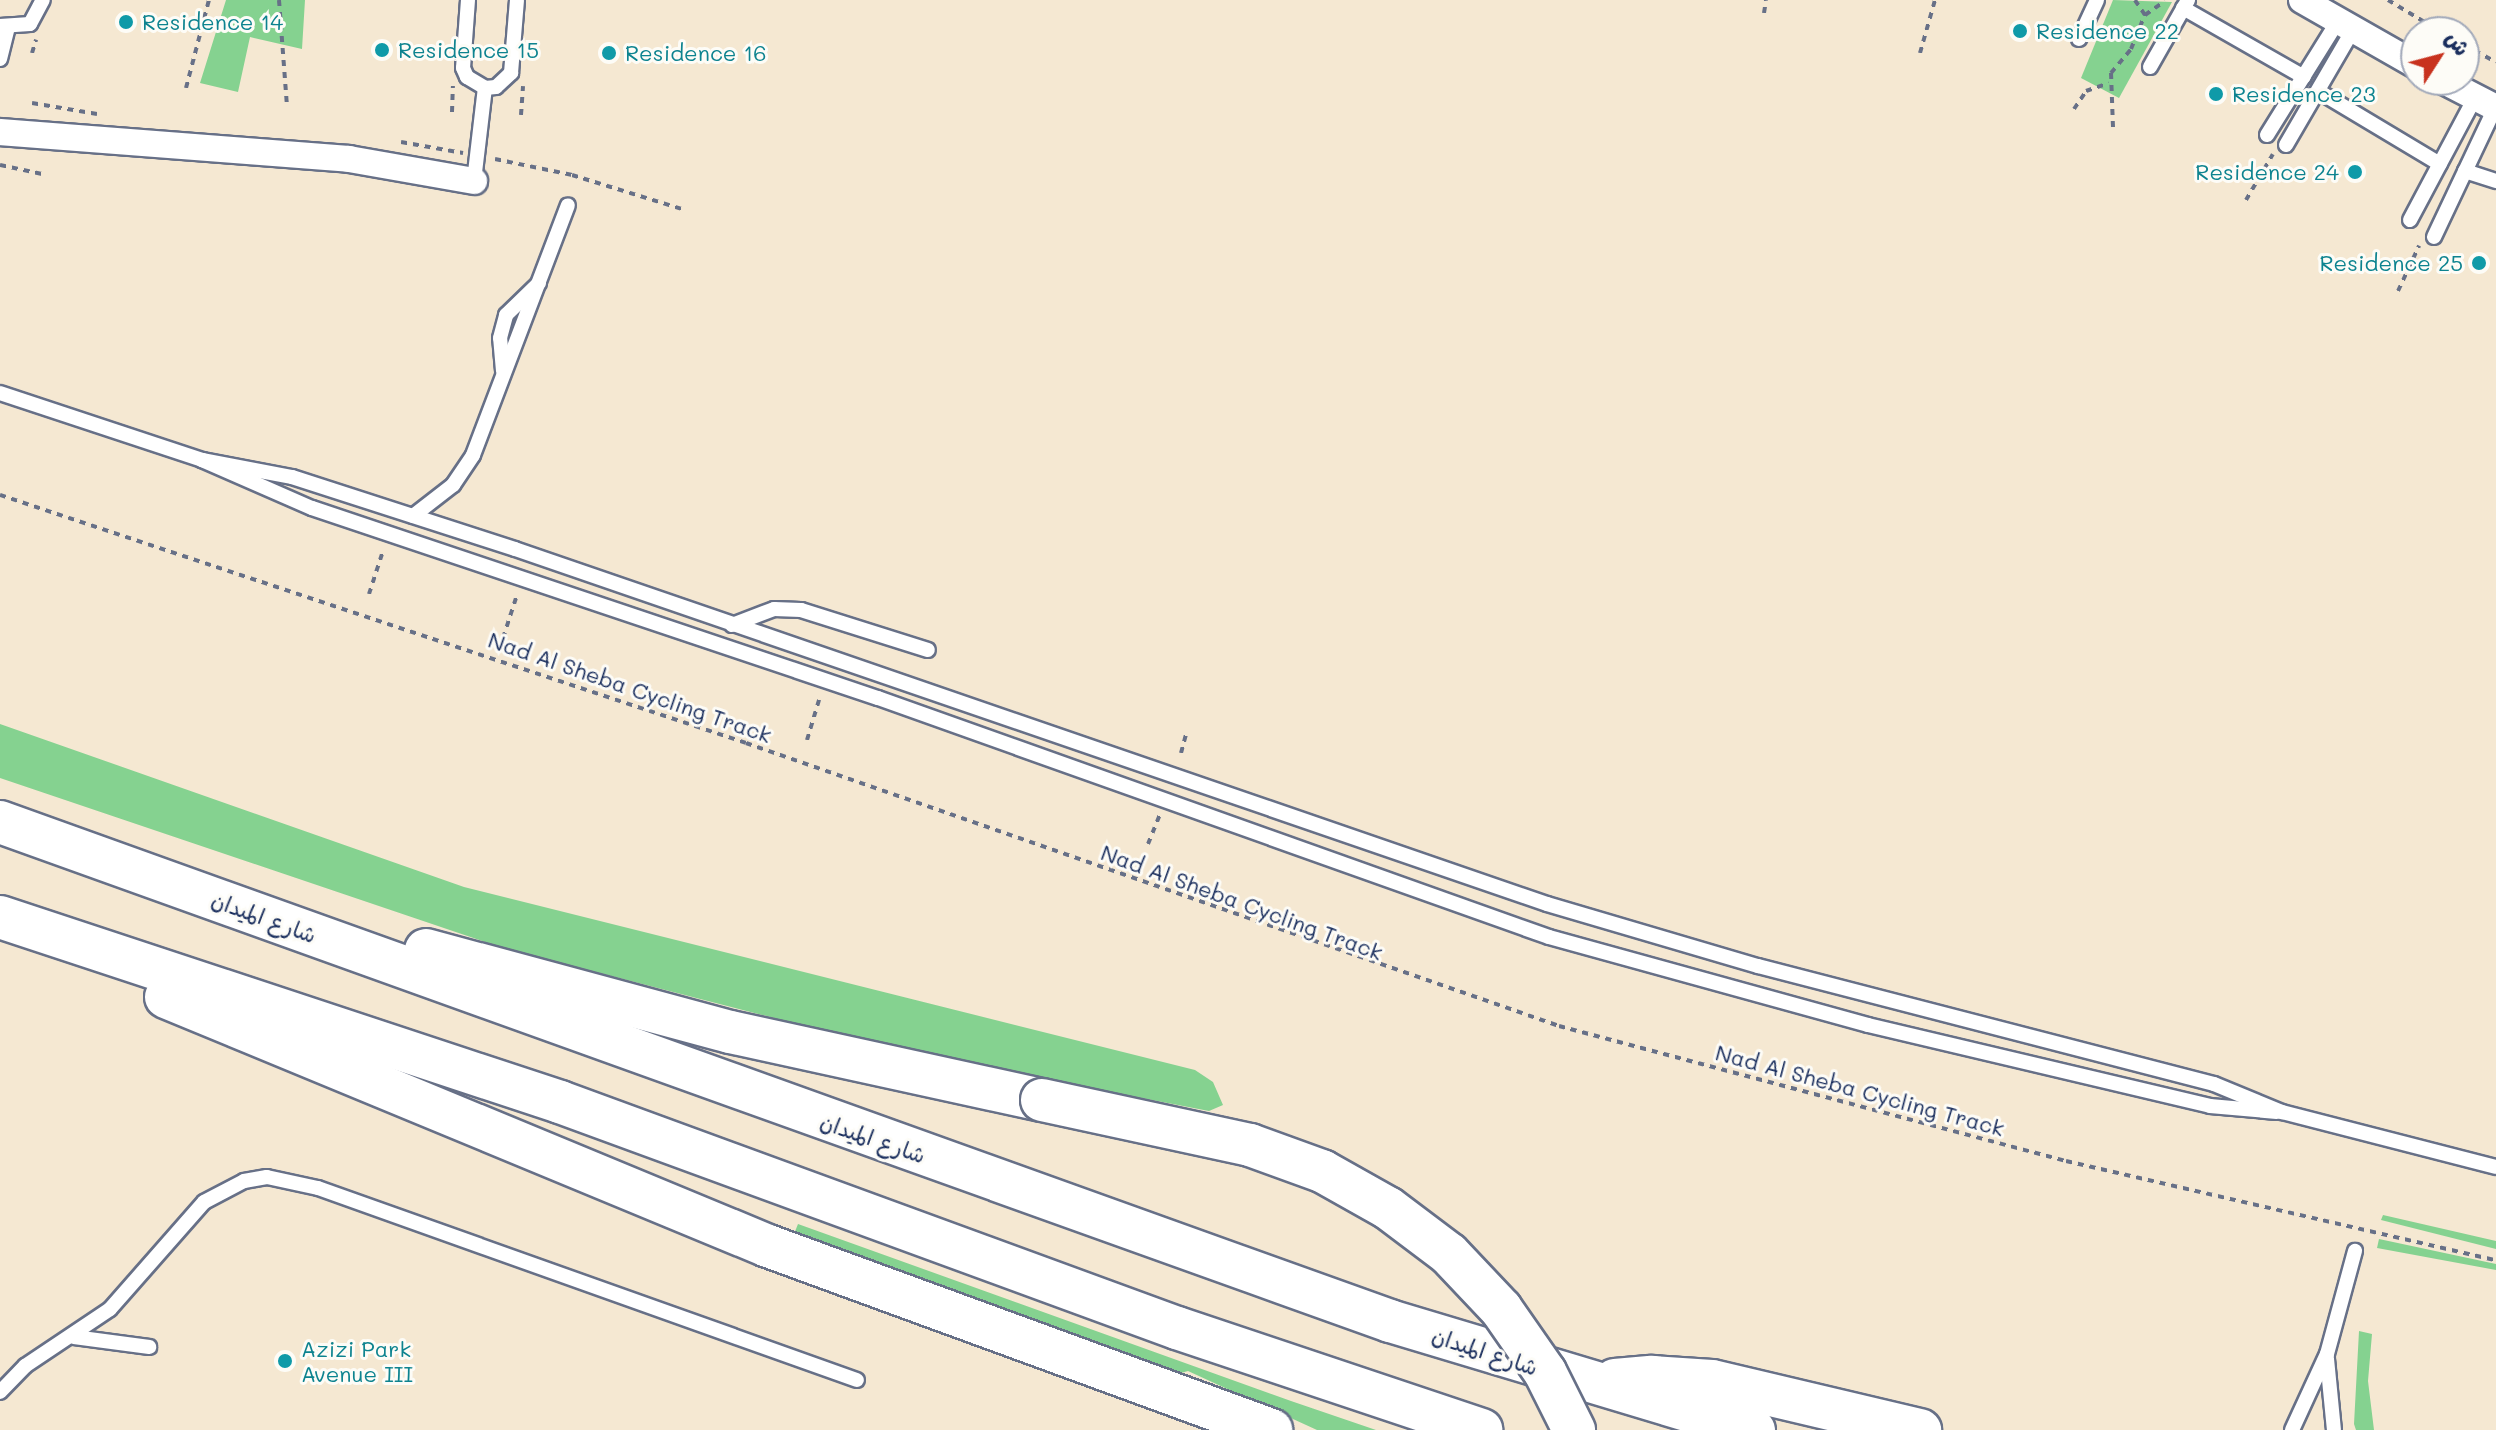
<!DOCTYPE html>
<html>
<head>
<meta charset="utf-8">
<style>
	body { margin:0 }
	#map { position:relative; width:2496px; height:1430px; overflow:hidden; background:#f5e8d2; font-family:Mali,"Playpen Sans Arabic",sans-serif }
	div>[style] { position:absolute }
	.green>* { inset:0; background:#85d290 }
	.path>* { height:4px; margin-top:-2px; transform-origin:0; background:repeating-linear-gradient(90deg,#677087 0 6px,transparent 0 12px) }
	.roads { filter:drop-shadow(2px 0 #677087) drop-shadow(-2px 0 #677087) drop-shadow(0 2px #677087) drop-shadow(0 -2px #677087) }
	.lane>* { height:14px; margin:-7px; padding:0 7px; transform-origin:7px; border-radius:7px; background:#fff }
	.street>* { height:26px; margin:-13px; padding:0 13px; transform-origin:13px; border-radius:13px; background:#fff }
	.primary>* { height:42px; margin:-21px; padding:0 21px; transform-origin:21px; border-radius:21px; background:#fff }
	.bridges { filter:drop-shadow(2px 0 #677087) drop-shadow(-2px 0 #677087) drop-shadow(0 2px #677087) drop-shadow(0 -2px #677087) }
	.primary-bridge>* { height:42px; margin:-21px; padding:0 21px; transform-origin:21px; border-radius:21px; background:#fff }
	.dots>* { width:22px; height:22px; translate:-50% -50%; box-sizing:border-box; border:4px solid #fdfcf7; border-radius:50% }
	span { translate:-50% -50%; white-space:nowrap; text-align:center; line-height:1.15; -webkit-text-stroke:6px #fdfcf7; paint-order:stroke }
	.culture-label { font-size:22px; color:#0d838f }
	.left { translate:0 -50%; text-align:left }
	.right { translate:-100% -50%; text-align:right }
	.street-label { font-size:22px; color:#1b2f5e }
	.north { position:absolute; left:2400px; top:16px; width:80px; height:80px; box-sizing:border-box; background:#fdfcf7; border:2px solid #a3aaba; border-radius:50%; rotate:54deg; font-size:22px; font-weight:700; line-height:32px; text-align:center; color:#1b2f5e }
	.north::after { content:''; display:block; margin:auto; width:28px; height:36px; background:#c8321e; clip-path:polygon(50% 0,100% 100%,50% 72%,0 100%) }
</style>
</head>
<body>
<div id="map">
	<div class="green">
		<div style="clip-path:polygon(226px 0,305px 0,302px 49px,250px 37px,238px 92px,200px 83px)"></div>
		<div style="clip-path:polygon(2113px 0,2172px 2px,2119px 98px,2081px 78px)"></div>
		<div style="clip-path:polygon(0 724px,464px 887px,1195px 1070px,1213px 1082px,1223px 1105px,1209px 1111px,1069px 1084px,809px 1027px,503px 948px,0 778px)"></div>
		<div style="clip-path:polygon(2383px 1215px,2496px 1241px,2496px 1249px,2381px 1220px)"></div>
		<div style="clip-path:polygon(798px 1224px,1291px 1401px,1376px 1430px,1317px 1430px,1188px 1371px,1181px 1373px,794px 1234px)"></div>
		<div style="clip-path:polygon(2379px 1239px,2496px 1264px,2496px 1270px,2377px 1248px)"></div>
		<div style="clip-path:polygon(2359px 1331px,2372px 1334px,2368px 1381px,2374px 1430px,2356px 1430px,2354px 1424px)"></div>
	</div>
	<div class="path">
		<div style="left:279px;top:0;width:106px;rotate:85.7deg"></div>
		<div style="left:2388px;top:0;width:62px;rotate:31.1deg"></div>
		<div style="left:1764px;top:13px;width:13px;rotate:-81deg"></div>
		<div style="left:2145px;top:15px;width:24px;rotate:-35deg"></div>
		<div style="left:2464px;top:45px;width:36px;rotate:28deg"></div>
		<div style="left:32px;top:53px;width:14px;rotate:-73deg"></div>
		<div style="left:1920px;top:53px;width:55px;rotate:-74.2deg"></div>
		<div style="left:186px;top:88px;width:91px;rotate:-75.4deg"></div>
		<div style="left:32px;top:103px;width:66px;rotate:9.6deg"></div>
		<div style="left:2074px;top:109px;width:22px;rotate:-56deg"></div>
		<div style="left:2086px;top:91px;width:24px;rotate:-19deg"></div>
		<div style="left:452px;top:112px;width:26px;rotate:-88deg"></div>
		<div style="left:521px;top:115px;width:29px;rotate:-86deg"></div>
		<div style="left:2113px;top:127px;width:54px;rotate:-92.1deg"></div>
		<div style="left:2111px;top:73px;width:31px;rotate:-50deg"></div>
		<div style="left:2131px;top:49px;width:37px;rotate:-68deg"></div>
		<div style="left:2145px;top:15px;width:18px;rotate:-124deg"></div>
		<div style="left:401px;top:142px;width:63px;rotate:10.1deg"></div>
		<div style="left:495px;top:159px;width:79px;rotate:11.7deg"></div>
		<div style="left:572px;top:175px;width:118px;rotate:17.2deg"></div>
		<div style="left:0;top:165px;width:43px;rotate:12.1deg"></div>
		<div style="left:2246px;top:200px;width:53px;rotate:-59.6deg"></div>
		<div style="left:2398px;top:291px;width:50px;rotate:-65deg"></div>
		<div style="left:0;top:495px;width:786px;rotate:18.39deg"></div>
		<div style="left:746px;top:743px;width:861px;rotate:19.19deg"></div>
		<div style="left:1559px;top:1026px;width:525px;rotate:14.91deg"></div>
		<div style="left:2066px;top:1161px;width:441px;rotate:13deg"></div>
		<div style="left:369px;top:594px;width:45px;rotate:-72deg"></div>
		<div style="left:503px;top:638px;width:45px;rotate:-72deg"></div>
		<div style="left:807px;top:740px;width:42px;rotate:-73.3deg"></div>
		<div style="left:1181px;top:753px;width:23px;rotate:-75deg"></div>
		<div style="left:1148px;top:844px;width:32px;rotate:-68deg"></div>
	</div>
	<div class="roads">
		<div class="lane">
			<div style="left:468px;top:0;width:68px;rotate:94.2deg"></div>
			<div style="left:463px;top:68px;width:10px;rotate:66deg"></div>
			<div style="left:467px;top:77px;width:21px;rotate:31deg"></div>
			<div style="left:485px;top:88px;width:11px;rotate:-5deg"></div>
			<div style="left:496px;top:87px;width:21px;rotate:-43deg"></div>
			<div style="left:511px;top:73px;width:73px;rotate:-85.3deg"></div>
			<div style="left:2183px;top:8px;width:139px;rotate:29.7deg"></div>
			<div style="left:0;top:26px;width:30px;rotate:-4deg"></div>
			<div style="left:30px;top:24px;width:27px;rotate:-62deg"></div>
			<div style="left:2079px;top:39px;width:43px;rotate:-65.2deg"></div>
			<div style="left:0;top:59px;width:33px;rotate:-76deg"></div>
			<div style="left:2150px;top:67px;width:77px;rotate:-60.4deg"></div>
			<div style="left:2318px;top:91px;width:142px;rotate:30.9deg"></div>
			<div style="left:2267px;top:135px;width:134px;rotate:-58.1deg"></div>
			<div style="left:2286px;top:145px;width:133px;rotate:-59.8deg"></div>
			<div style="left:2465px;top:171px;width:33px;rotate:18deg"></div>
			<div style="left:474px;top:181px;width:94px;rotate:-83.3deg"></div>
			<div style="left:2410px;top:220px;width:138px;rotate:-62deg"></div>
			<div style="left:2434px;top:237px;width:143px;rotate:-64.7deg"></div>
			<div style="left:503px;top:371px;width:33px;rotate:-95deg"></div>
			<div style="left:500px;top:338px;width:24px;rotate:-75deg"></div>
			<div style="left:506px;top:315px;width:46px;rotate:-44.1deg"></div>
			<div style="left:0;top:393px;width:213px;rotate:18.3deg"></div>
			<div style="left:202px;top:460px;width:120px;rotate:23.6deg"></div>
			<div style="left:312px;top:508px;width:597px;rotate:18.56deg"></div>
			<div style="left:878px;top:698px;width:712px;rotate:19.61deg"></div>
			<div style="left:1549px;top:937px;width:331px;rotate:15.4deg"></div>
			<div style="left:1868px;top:1025px;width:351px;rotate:13.3deg"></div>
			<div style="left:2210px;top:1106px;width:67px;rotate:5.1deg"></div>
			<div style="left:202px;top:460px;width:92px;rotate:10.7deg"></div>
			<div style="left:292px;top:477px;width:234px;rotate:17.9deg"></div>
			<div style="left:515px;top:549px;width:1091px;rotate:18.98deg"></div>
			<div style="left:1547px;top:904px;width:220px;rotate:16.4deg"></div>
			<div style="left:1758px;top:966px;width:471px;rotate:14.5deg"></div>
			<div style="left:2214px;top:1084px;width:74px;rotate:22.4deg"></div>
			<div style="left:2282px;top:1112px;width:221px;rotate:14.4deg"></div>
			<div style="left:413px;top:516px;width:51px;rotate:-37.8deg"></div>
			<div style="left:453px;top:485px;width:36px;rotate:-56deg"></div>
			<div style="left:473px;top:455px;width:267px;rotate:-69.2deg"></div>
			<div style="left:732px;top:625px;width:45px;rotate:-20.9deg"></div>
			<div style="left:774px;top:609px;width:27px;rotate:2deg"></div>
			<div style="left:801px;top:610px;width:133px;rotate:17.5deg"></div>
			<div style="left:74px;top:1337px;width:76px;rotate:7.6deg"></div>
			<div style="left:2327px;top:1359px;width:71px;rotate:84.4deg"></div>
			<div style="left:0;top:1392px;width:36px;rotate:-46deg"></div>
			<div style="left:25px;top:1366px;width:102px;rotate:-33.8deg"></div>
			<div style="left:110px;top:1309px;width:142px;rotate:-48.7deg"></div>
			<div style="left:204px;top:1202px;width:45px;rotate:-27.7deg"></div>
			<div style="left:244px;top:1181px;width:23px;rotate:-10deg"></div>
			<div style="left:267px;top:1177px;width:52px;rotate:12.2deg"></div>
			<div style="left:318px;top:1188px;width:572px;rotate:19.61deg"></div>
			<div style="left:2292px;top:1430px;width:84px;rotate:-65.3deg"></div>
			<div style="left:2327px;top:1354px;width:107px;rotate:-74.8deg"></div>
		</div>
		<div class="street">
			<div style="left:2302px;top:0;width:131px;rotate:29.7deg"></div>
			<div style="left:2442px;top:80px;width:61px;rotate:27.4deg"></div>
			<div style="left:0;top:132px;width:350px;rotate:4.4deg"></div>
			<div style="left:349px;top:159px;width:127px;rotate:10deg"></div>
		</div>
		<div class="primary">
			<div style="left:0;top:822px;width:1477px;rotate:19.75deg"></div>
			<div style="left:1390px;top:1321px;width:380px;rotate:16.7deg"></div>
			<div style="left:0;top:917px;width:590px;rotate:18.28deg"></div>
			<div style="left:560px;top:1102px;width:657px;rotate:20.12deg"></div>
			<div style="left:1177px;top:1328px;width:321px;rotate:18.5deg"></div>
			<div style="left:426px;top:950px;width:315px;rotate:15.1deg"></div>
			<div style="left:730px;top:1032px;width:319px;rotate:12.3deg"></div>
			<div style="left:166px;top:997px;width:651px;rotate:22.47deg"></div>
			<div style="left:768px;top:1246px;width:536px;rotate:20.09deg"></div>
			<div style="left:1615px;top:1380px;width:37px;rotate:-5deg"></div>
			<div style="left:1652px;top:1377px;width:60px;rotate:3.8deg"></div>
			<div style="left:1712px;top:1381px;width:214px;rotate:13.3deg"></div>
		</div>
	</div>
	<div class="bridges">
		<div class="primary-bridge">
			<div style="left:1042px;top:1100px;width:213px;rotate:12.2deg"></div>
			<div style="left:1250px;top:1145px;width:77px;rotate:19.9deg"></div>
			<div style="left:1322px;top:1171px;width:76px;rotate:29.3deg"></div>
			<div style="left:1388px;top:1208px;width:76px;rotate:37deg"></div>
			<div style="left:1449px;top:1254px;width:76px;rotate:46.6deg"></div>
			<div style="left:1501px;top:1309px;width:77px;rotate:55.1deg"></div>
			<div style="left:1545px;top:1372px;width:65px;rotate:63.4deg"></div>
		</div>
	</div>
	<div class="dots">
		<div style="left:126px;top:22px;background:#0f9aa8"></div>
		<div style="left:2020px;top:31px;background:#0f9aa8"></div>
		<div style="left:382px;top:50px;background:#0f9aa8"></div>
		<div style="left:609px;top:53px;background:#0f9aa8"></div>
		<div style="left:2216px;top:94px;background:#0f9aa8"></div>
		<div style="left:2355px;top:172px;background:#0f9aa8"></div>
		<div style="left:2479px;top:263px;background:#0f9aa8"></div>
		<div style="left:285px;top:1361px;background:#0f9aa8"></div>
	</div>
	<div class="culture-label">
		<span class="left" style="left:142px;top:22px">Residence 14</span>
		<span class="left" style="left:2036px;top:31px">Residence 22</span>
		<span class="left" style="left:398px;top:50px">Residence 15</span>
		<span class="left" style="left:625px;top:53px">Residence 16</span>
		<span class="left" style="left:2232px;top:94px">Residence 23</span>
		<span class="right" style="left:2339px;top:172px">Residence 24</span>
		<span class="right" style="left:2463px;top:263px">Residence 25</span>
		<span class="left" style="left:301px;top:1361px">Azizi Park<br>Avenue III</span>
	</div>
	<div class="street-label">
		<span style="left:630px;top:687px;rotate:19deg">Nad Al Sheba Cycling Track</span>
		<span style="left:1242px;top:902px;rotate:20deg">Nad Al Sheba Cycling Track</span>
		<span style="left:264px;top:917px;rotate:20deg">شارع الميدان</span>
		<span style="left:1860px;top:1090px;rotate:15deg">Nad Al Sheba Cycling Track</span>
		<span style="left:873px;top:1138px;rotate:19deg">شارع الميدان</span>
		<span style="left:1485px;top:1351px;rotate:18deg">شارع الميدان</span>
	</div>
	<div class="north">ش</div>
</div>
</body>
</html>
